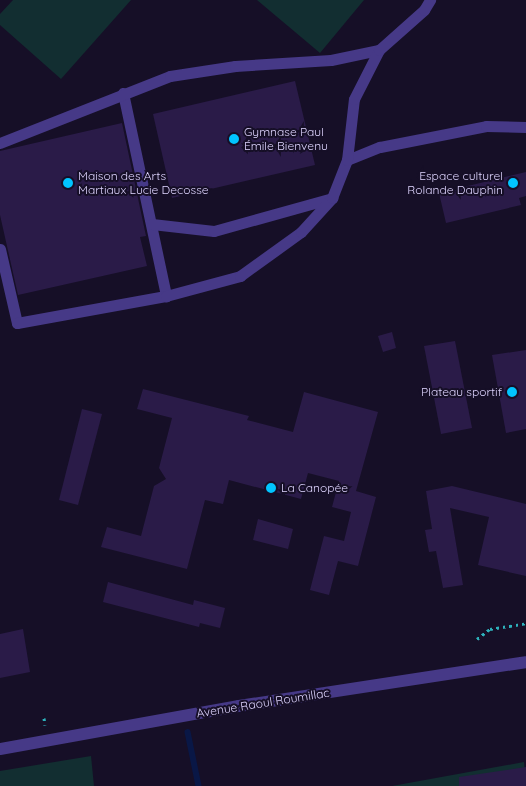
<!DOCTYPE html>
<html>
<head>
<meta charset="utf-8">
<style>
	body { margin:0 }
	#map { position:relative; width:526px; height:786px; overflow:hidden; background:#160f27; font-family:Quicksand,sans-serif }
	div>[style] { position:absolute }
	.green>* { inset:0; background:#122e31 }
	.stream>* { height:5.5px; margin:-2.75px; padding:0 2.75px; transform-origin:2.75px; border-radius:2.75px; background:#091746 }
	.building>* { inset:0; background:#2a1b48 }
	.path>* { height:3px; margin-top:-1.5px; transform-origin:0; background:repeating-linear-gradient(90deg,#2db1bb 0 2.5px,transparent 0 6.5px) }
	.lane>* { height:11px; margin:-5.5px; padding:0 5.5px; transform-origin:5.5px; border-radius:5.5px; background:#463987 }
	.street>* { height:12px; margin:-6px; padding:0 6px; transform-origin:6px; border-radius:6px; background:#463987 }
	.dots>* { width:14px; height:14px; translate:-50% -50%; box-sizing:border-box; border:2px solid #160f27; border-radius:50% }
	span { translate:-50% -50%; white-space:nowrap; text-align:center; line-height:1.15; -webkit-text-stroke:4px #160f27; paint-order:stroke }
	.poi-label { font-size:12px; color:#dfd5ff }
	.left { translate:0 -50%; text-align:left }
	.right { translate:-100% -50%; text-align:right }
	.street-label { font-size:12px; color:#dfd5ff }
</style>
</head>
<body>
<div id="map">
	<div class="green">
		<div style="clip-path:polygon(13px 0,131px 0,61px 79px,0 25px,0 14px)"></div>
		<div style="clip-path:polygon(257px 0,364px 0,320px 53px)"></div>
		<div style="clip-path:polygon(91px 756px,94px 786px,0 786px,0 771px)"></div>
		<div style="clip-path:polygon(524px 762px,526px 786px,392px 786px)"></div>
	</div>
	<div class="stream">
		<div style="left:188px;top:732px;width:55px;rotate:78.5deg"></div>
	</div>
	<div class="building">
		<div style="clip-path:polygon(295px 81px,315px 165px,172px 198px,153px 114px)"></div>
		<div style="clip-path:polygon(122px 123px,146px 236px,140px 237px,147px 266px,18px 295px,0 215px,0 151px)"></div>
		<div style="clip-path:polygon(526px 172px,526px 196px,519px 198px,521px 205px,446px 223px,439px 193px)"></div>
		<div style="clip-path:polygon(392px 332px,396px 348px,383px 352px,378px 336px)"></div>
		<div style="clip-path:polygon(455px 341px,472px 428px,441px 434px,424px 346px)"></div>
		<div style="clip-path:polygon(526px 350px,526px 429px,506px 433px,492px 355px)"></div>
		<div style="clip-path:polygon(143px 389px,249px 416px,247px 420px,293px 432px,304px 392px,378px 412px,356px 491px,376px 497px,358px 566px,338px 561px,329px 595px,310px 590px,324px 536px,344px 541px,351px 512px,332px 507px,339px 481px,308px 473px,301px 499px,229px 480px,223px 504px,205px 500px,187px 569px,101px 547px,107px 527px,141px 536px,154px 486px,166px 479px,159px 468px,172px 418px,137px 409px)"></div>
		<div style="clip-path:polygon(82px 409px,102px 414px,78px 505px,59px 500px)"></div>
		<div style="clip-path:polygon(452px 486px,526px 504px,526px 576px,478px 565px,489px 517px,450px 508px,463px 585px,443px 588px,436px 551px,429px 552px,425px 530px,432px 529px,426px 491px)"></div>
		<div style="clip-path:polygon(258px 519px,293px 529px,288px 549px,253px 540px)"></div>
		<div style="clip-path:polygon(108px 582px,193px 605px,194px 600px,225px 608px,220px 628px,200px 623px,199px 627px,103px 602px)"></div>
		<div style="clip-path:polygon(23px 629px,30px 672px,0 678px,0 634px)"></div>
		<div style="clip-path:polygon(526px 767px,526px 786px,459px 786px,459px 777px)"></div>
	</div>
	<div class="path">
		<div style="left:477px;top:639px;width:16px;rotate:-38deg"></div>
		<div style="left:490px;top:629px;width:36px;rotate:-9deg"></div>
		<div style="left:44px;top:718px;width:7px;rotate:82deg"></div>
	</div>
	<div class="lane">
		<div style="left:123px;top:93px;width:208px;rotate:78deg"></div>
		<div style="left:0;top:143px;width:183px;rotate:-21.5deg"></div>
		<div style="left:170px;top:76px;width:66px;rotate:-8.7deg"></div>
		<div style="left:235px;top:66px;width:96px;rotate:-3.6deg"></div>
		<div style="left:331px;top:60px;width:49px;rotate:-11.8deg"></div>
		<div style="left:347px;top:160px;width:35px;rotate:-22deg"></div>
		<div style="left:380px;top:147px;width:108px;rotate:-11.2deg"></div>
		<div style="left:486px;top:126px;width:40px;rotate:1.4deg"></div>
		<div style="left:152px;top:224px;width:62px;rotate:6.4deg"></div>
		<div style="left:214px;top:231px;width:123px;rotate:-15.6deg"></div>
		<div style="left:0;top:249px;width:76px;rotate:77.1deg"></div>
		<div style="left:17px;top:323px;width:151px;rotate:-10.3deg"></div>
		<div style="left:166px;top:296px;width:77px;rotate:-15.1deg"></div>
		<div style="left:240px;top:276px;width:75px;rotate:-35.8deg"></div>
		<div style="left:301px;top:232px;width:46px;rotate:-47.6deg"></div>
		<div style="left:332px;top:198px;width:41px;rotate:-68.5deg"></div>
		<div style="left:347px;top:160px;width:61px;rotate:-83.5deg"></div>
		<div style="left:354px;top:99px;width:55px;rotate:-63deg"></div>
		<div style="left:379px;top:50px;width:60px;rotate:-41.6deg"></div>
		<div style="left:424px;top:10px;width:12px;rotate:-59deg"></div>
	</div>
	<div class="street">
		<div style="left:0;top:749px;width:243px;rotate:-10.2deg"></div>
		<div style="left:239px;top:706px;width:290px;rotate:-8.7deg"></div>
	</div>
	<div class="dots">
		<div style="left:234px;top:139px;background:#01c4ff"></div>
		<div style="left:68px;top:183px;background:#01c4ff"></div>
		<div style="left:513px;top:183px;background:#01c4ff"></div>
		<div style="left:512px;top:392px;background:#01c4ff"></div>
		<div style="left:271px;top:488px;background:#01c4ff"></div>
	</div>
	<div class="poi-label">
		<span class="left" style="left:244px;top:139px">Gymnase Paul<br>Émile Bienvenu</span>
		<span class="left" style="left:78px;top:183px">Maison des Arts<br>Martiaux Lucie Decosse</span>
		<span class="right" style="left:503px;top:183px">Espace culturel<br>Rolande Dauphin</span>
		<span class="right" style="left:502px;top:392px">Plateau sportif</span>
		<span class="left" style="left:281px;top:488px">La Canopée</span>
	</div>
	<div class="street-label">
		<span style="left:263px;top:703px;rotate:-9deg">Avenue Raoul Roumillac</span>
	</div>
</div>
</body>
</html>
